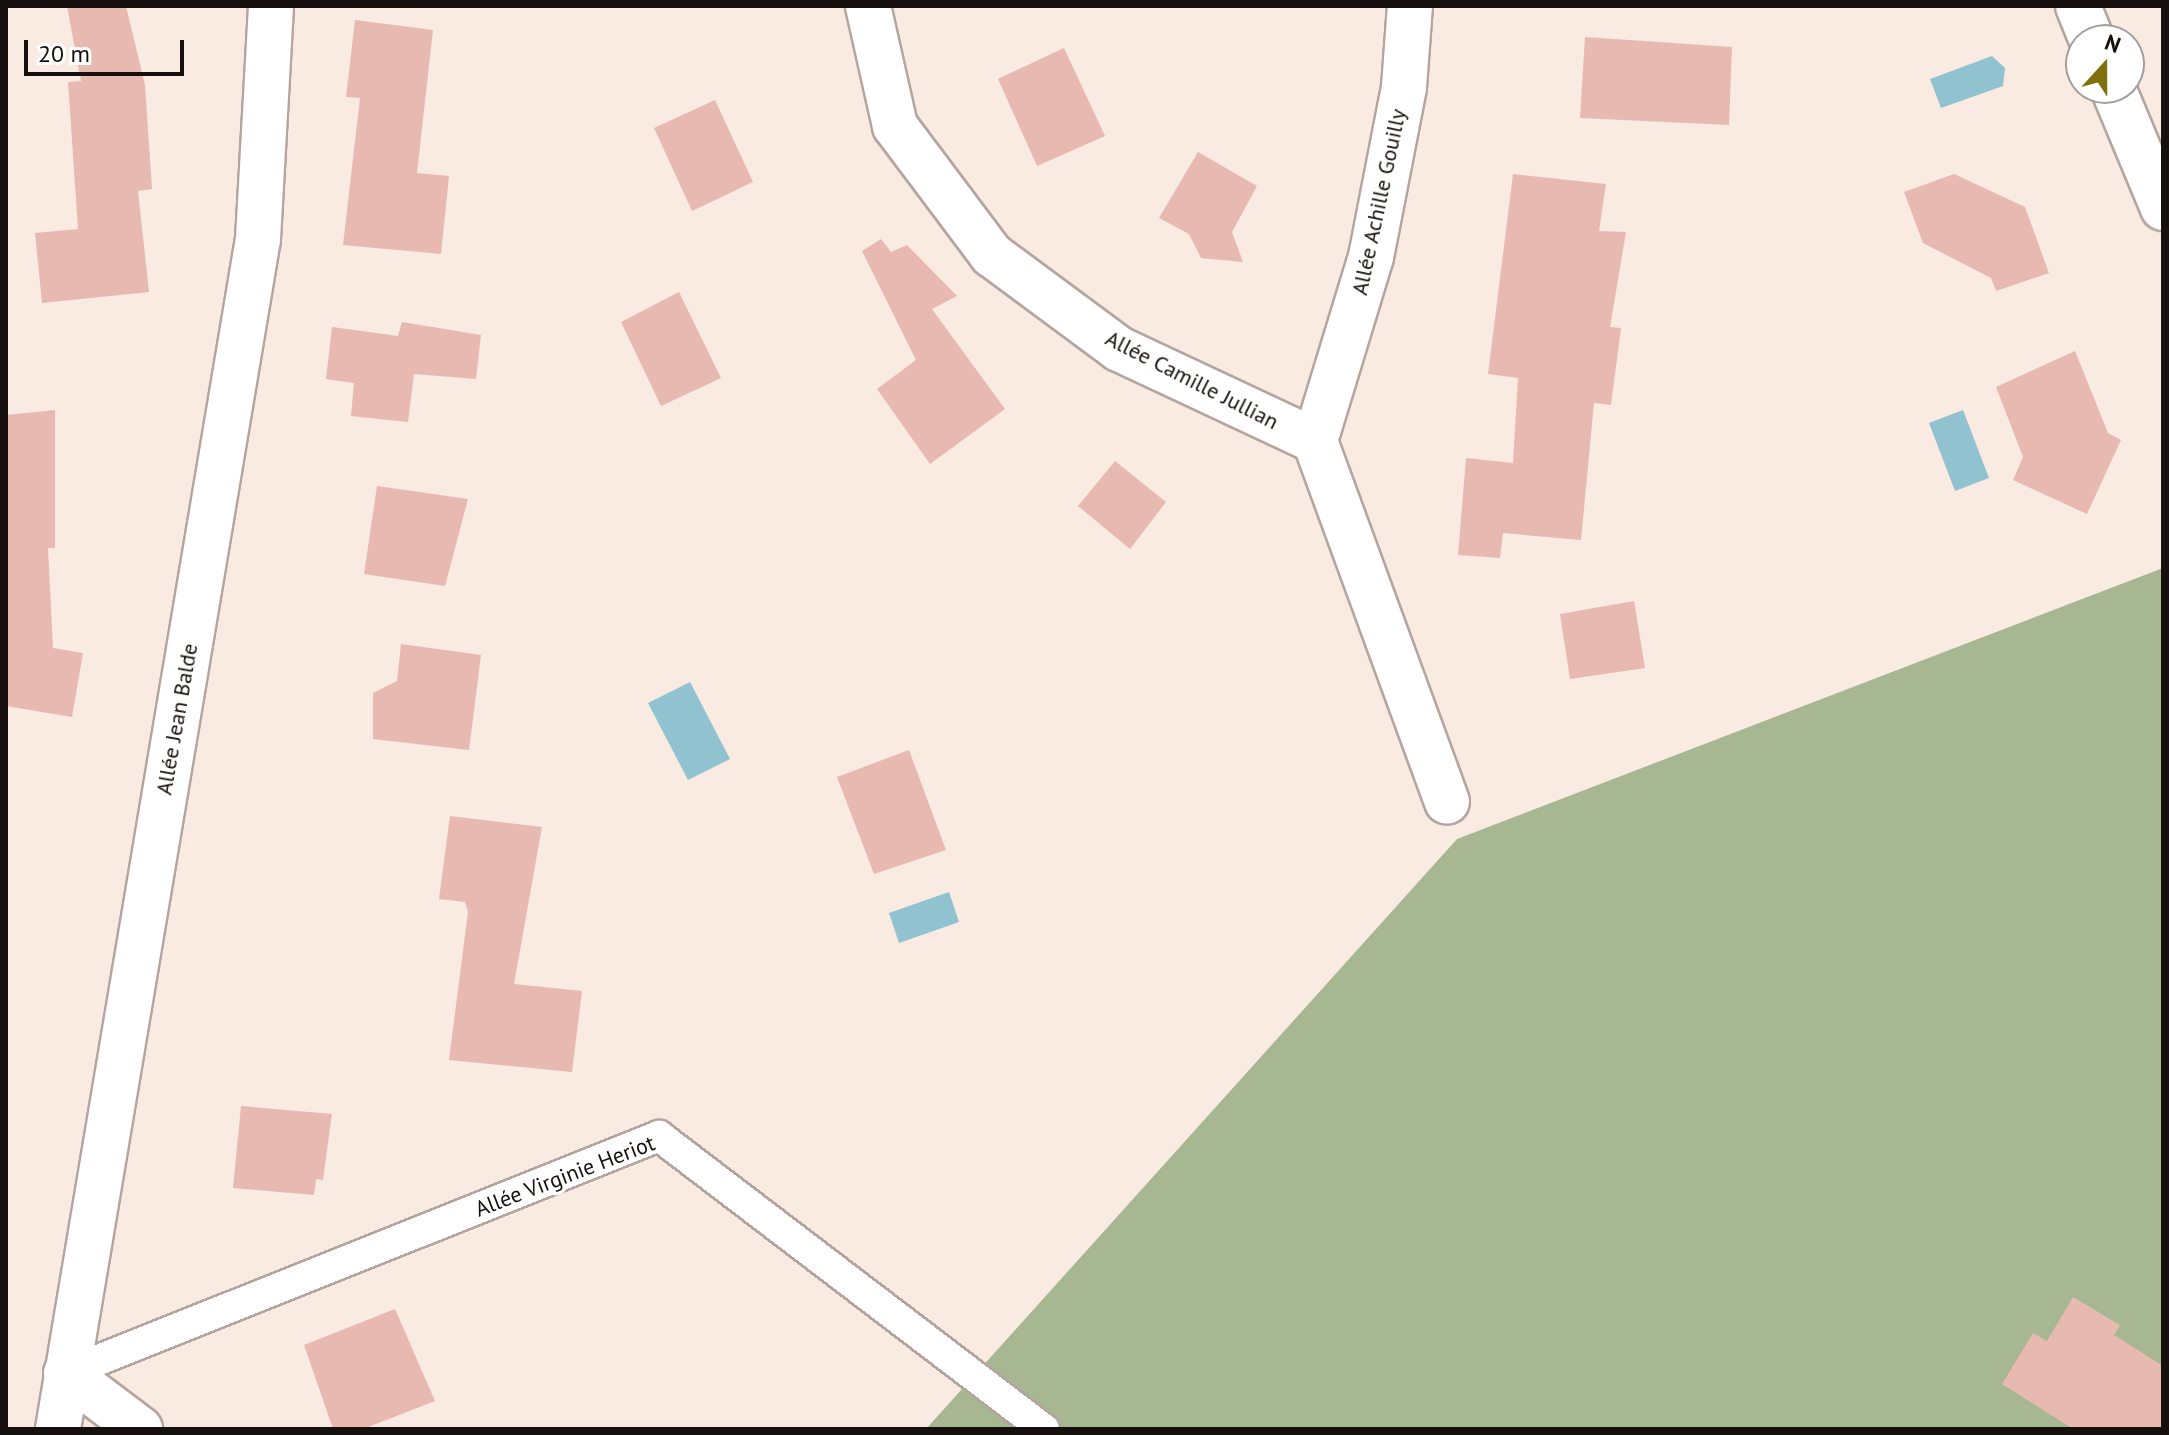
<!DOCTYPE html>
<html>
<head>
<meta charset="utf-8">
<style>
	body { margin:0 }
	#map { position:relative; width:2169px; height:1435px; overflow:hidden; background:#f9eae2; font-family:"PT Sans",sans-serif }
	div>[style] { position:absolute }
	.forest>* { inset:0; background:#a6b791 }
	.water>* { inset:0; background:#91c2d0 }
	.building>* { inset:0; background:#e7b9b1 }
	.roads { filter:drop-shadow(2px 0 #b4a59e) drop-shadow(-2px 0 #b4a59e) drop-shadow(0 2px #b4a59e) drop-shadow(0 -2px #b4a59e) }
	.service>* { height:30px; margin:-15px; padding:0 15px; transform-origin:15px; border-radius:15px; background:#fff }
	.minor>* { height:44px; margin:-22px; padding:0 22px; transform-origin:22px; border-radius:22px; background:#fff }
	.tertiary>* { height:44px; margin:-22px; padding:0 22px; transform-origin:22px; border-radius:22px; background:#fff }
	span { translate:-50% -50%; white-space:nowrap; text-align:center; line-height:1.15; -webkit-text-stroke:7px #fff; paint-order:stroke }
	.street-label { font-size:22px; color:#15100d }
	.frame { position:absolute; inset:0; border:8px solid #15100d; pointer-events:none }
	.north { position:absolute; left:2065px; top:24px; width:80px; height:80px; box-sizing:border-box; background:#fff; border:2px solid #a19f9e; border-radius:50%; rotate:21deg; font-size:22px; font-weight:700; line-height:32px; text-align:center; color:#15100d }
	.north::after { content:''; display:block; margin:auto; width:28px; height:36px; background:#806f0d; clip-path:polygon(50% 0,100% 100%,50% 72%,0 100%) }
	.scale { position:absolute; left:24px; top:40px; width:160px; height:36px; box-sizing:border-box; border:4px solid #15100d; border-top:0; padding-left:10px; font-size:24px; line-height:28px; white-space:nowrap; color:#15100d; -webkit-text-stroke:6px #fff; paint-order:stroke }
</style>
</head>
<body>
<div id="map">
	<div class="forest">
		<div style="clip-path:polygon(2163px 568px,2163px 1429px,926px 1429px,1457px 839px)"></div>
	</div>
	<div class="water">
		<div style="clip-path:polygon(1992px 56px,2005px 68px,2003px 86px,1941px 108px,1930px 79px)"></div>
		<div style="clip-path:polygon(1963px 410px,1989px 478px,1955px 491px,1929px 423px)"></div>
		<div style="clip-path:polygon(690px 682px,730px 759px,688px 780px,648px 703px)"></div>
		<div style="clip-path:polygon(949px 892px,959px 922px,899px 943px,889px 913px)"></div>
	</div>
	<div class="building">
		<div style="clip-path:polygon(67px 6px,126px 6px,145px 85px,152px 189px,138px 191px,149px 292px,42px 303px,35px 233px,78px 229px,68px 82px,81px 81px)"></div>
		<div style="clip-path:polygon(355px 20px,433px 30px,417px 173px,449px 176px,441px 254px,343px 245px,360px 98px,346px 97px)"></div>
		<div style="clip-path:polygon(1585px 37px,1732px 47px,1729px 125px,1580px 118px)"></div>
		<div style="clip-path:polygon(1064px 48px,1105px 136px,1037px 166px,998px 79px)"></div>
		<div style="clip-path:polygon(715px 100px,753px 182px,692px 211px,654px 128px)"></div>
		<div style="clip-path:polygon(1198px 152px,1257px 186px,1232px 232px,1243px 262px,1201px 258px,1189px 234px,1159px 218px)"></div>
		<div style="clip-path:polygon(1513px 174px,1606px 184px,1599px 231px,1626px 232px,1610px 327px,1621px 328px,1611px 405px,1594px 403px,1581px 540px,1503px 533px,1500px 558px,1458px 555px,1466px 458px,1513px 463px,1518px 378px,1488px 374px)"></div>
		<div style="clip-path:polygon(1954px 174px,2025px 207px,2049px 273px,1996px 291px,1991px 278px,1923px 243px,1904px 192px)"></div>
		<div style="clip-path:polygon(881px 239px,891px 252px,907px 245px,957px 296px,932px 309px,1005px 409px,930px 464px,877px 389px,916px 360px,862px 251px)"></div>
		<div style="clip-path:polygon(679px 292px,721px 378px,661px 406px,621px 322px)"></div>
		<div style="clip-path:polygon(402px 322px,481px 335px,476px 379px,414px 374px,408px 422px,351px 416px,354px 383px,326px 379px,332px 327px,398px 336px)"></div>
		<div style="clip-path:polygon(2075px 351px,2108px 433px,2121px 440px,2087px 514px,2013px 480px,2023px 457px,1996px 387px)"></div>
		<div style="clip-path:polygon(55px 410px,55px 548px,48px 548px,53px 648px,83px 653px,72px 717px,6px 706px,6px 415px)"></div>
		<div style="clip-path:polygon(1115px 461px,1166px 502px,1130px 549px,1078px 506px)"></div>
		<div style="clip-path:polygon(377px 486px,468px 499px,445px 586px,364px 574px)"></div>
		<div style="clip-path:polygon(1634px 601px,1645px 668px,1570px 679px,1560px 614px)"></div>
		<div style="clip-path:polygon(401px 644px,481px 655px,469px 750px,373px 739px,373px 693px,397px 681px)"></div>
		<div style="clip-path:polygon(909px 750px,946px 850px,874px 874px,837px 777px)"></div>
		<div style="clip-path:polygon(450px 816px,542px 827px,514px 984px,582px 991px,572px 1072px,449px 1060px,468px 912px,465px 902px,439px 899px)"></div>
		<div style="clip-path:polygon(241px 1106px,332px 1114px,323px 1180px,316px 1179px,314px 1195px,233px 1188px)"></div>
		<div style="clip-path:polygon(2073px 1297px,2120px 1325px,2114px 1335px,2163px 1366px,2163px 1429px,2073px 1429px,2002px 1384px,2033px 1333px,2047px 1341px)"></div>
		<div style="clip-path:polygon(395px 1309px,435px 1401px,363px 1429px,333px 1429px,304px 1345px)"></div>
	</div>
	<div class="roads">
		<div class="service">
			<div style="left:66px;top:1373px;width:639px;rotate:-21.78deg"></div>
			<div style="left:659px;top:1136px;width:484px;rotate:37.3deg"></div>
		</div>
		<div class="minor">
			<div style="left:868px;top:6px;width:123px;rotate:77.3deg"></div>
			<div style="left:895px;top:126px;width:161px;rotate:53.1deg"></div>
			<div style="left:992px;top:255px;width:158px;rotate:36.5deg"></div>
			<div style="left:1119px;top:349px;width:217px;rotate:25.1deg"></div>
			<div style="left:1315px;top:441px;width:384px;rotate:69.9deg"></div>
			<div style="left:2078px;top:6px;width:37px;rotate:68deg"></div>
			<div style="left:2113px;top:88px;width:130px;rotate:67.4deg"></div>
			<div style="left:1315px;top:441px;width:192px;rotate:-73.1deg"></div>
			<div style="left:1371px;top:257px;width:173px;rotate:-79deg"></div>
			<div style="left:1404px;top:87px;width:81px;rotate:-85.8deg"></div>
			<div style="left:66px;top:1373px;width:93px;rotate:37.1deg"></div>
		</div>
		<div class="tertiary">
			<div style="left:58px;top:1429px;width:1207px;rotate:-80.46deg"></div>
			<div style="left:258px;top:239px;width:233px;rotate:-86.8deg"></div>
		</div>
	</div>
	<div class="street-label">
		<span style="left:1379px;top:202px;rotate:-78deg">Allée Achille Gouilly</span>
		<span style="left:1192px;top:380px;rotate:27deg">Allée Camille Jullian</span>
		<span style="left:177px;top:719px;rotate:-80deg">Allée Jean Balde</span>
		<span style="left:565px;top:1176px;rotate:-21deg">Allée Virginie Heriot</span>
	</div>
	<div class="frame"></div>
	<div class="north">N</div>
	<div class="scale">20 m</div>
</div>
</body>
</html>
